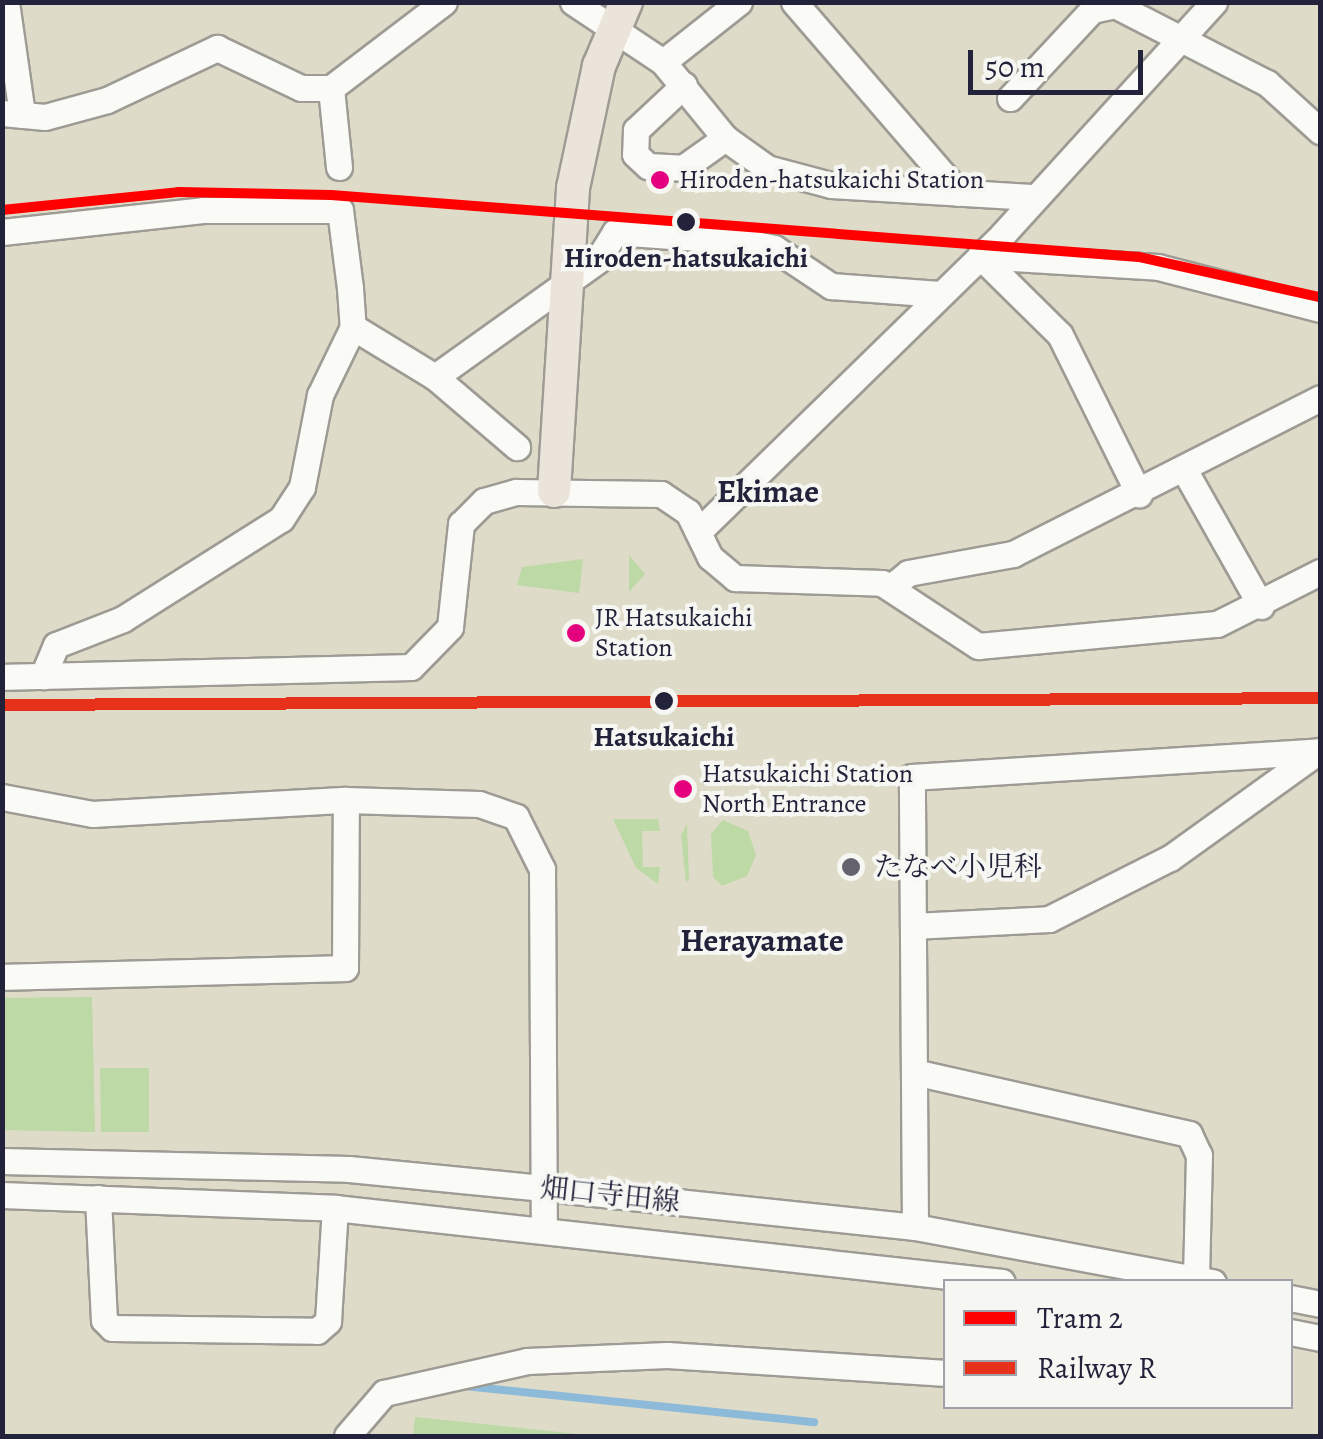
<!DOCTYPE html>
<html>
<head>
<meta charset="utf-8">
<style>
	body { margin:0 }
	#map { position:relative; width:1323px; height:1439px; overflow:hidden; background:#dfdbc9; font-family:Alegreya,"Noto Serif JP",serif }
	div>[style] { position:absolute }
	.green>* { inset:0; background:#bdd9a5 }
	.stream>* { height:8px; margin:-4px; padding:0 4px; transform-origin:4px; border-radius:4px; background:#8ebad9 }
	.roads { filter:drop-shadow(2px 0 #9d9b94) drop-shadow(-2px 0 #9d9b94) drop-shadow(0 2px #9d9b94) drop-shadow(0 -2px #9d9b94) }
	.minor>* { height:25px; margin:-12.5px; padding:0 12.5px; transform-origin:12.5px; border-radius:12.5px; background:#fafaf7 }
	.major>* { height:32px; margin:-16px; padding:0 16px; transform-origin:16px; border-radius:16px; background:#ebe4da }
	.rail-1>* { height:12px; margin:-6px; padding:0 6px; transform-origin:6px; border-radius:6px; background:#e7311b }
	.tram-1>* { height:10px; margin:-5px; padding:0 5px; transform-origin:5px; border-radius:5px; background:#f00 }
	.dots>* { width:28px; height:28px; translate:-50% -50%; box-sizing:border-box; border:5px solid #f6f6f2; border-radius:50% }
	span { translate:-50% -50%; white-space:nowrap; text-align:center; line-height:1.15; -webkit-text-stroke:8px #f6f6f2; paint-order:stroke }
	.bus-label { font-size:26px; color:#22223b }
	.left { translate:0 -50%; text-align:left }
	.stop-label { font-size:28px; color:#22223b; font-weight:700 }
	.poi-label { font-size:28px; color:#22223b }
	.street-label { font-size:28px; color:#22223b }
	.quarter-label { font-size:32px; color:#22223b; font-weight:700 }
	.frame { position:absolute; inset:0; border:5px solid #22223b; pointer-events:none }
	.legend { position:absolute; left:943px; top:1279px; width:350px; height:130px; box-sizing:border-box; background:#f6f6f2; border:2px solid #a1a1a9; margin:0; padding:12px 18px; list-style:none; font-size:30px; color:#22223b }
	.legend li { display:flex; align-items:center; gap:20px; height:50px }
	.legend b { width:50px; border:2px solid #a1a1a9 }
	.scale { position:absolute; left:968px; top:50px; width:175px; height:45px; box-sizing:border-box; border:5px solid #22223b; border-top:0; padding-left:12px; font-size:30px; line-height:35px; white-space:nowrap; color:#22223b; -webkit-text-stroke:8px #f6f6f2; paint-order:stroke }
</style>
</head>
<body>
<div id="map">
	<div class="green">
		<div style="clip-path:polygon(629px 555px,645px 574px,629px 592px)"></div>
		<div style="clip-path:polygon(583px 559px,579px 593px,517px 585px,522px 567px)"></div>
		<div style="clip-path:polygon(613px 819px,658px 819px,660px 831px,642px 831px,643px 867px,660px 867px,658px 884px,636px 868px)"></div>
		<div style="clip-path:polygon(723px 820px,748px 831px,756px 855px,747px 876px,722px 886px,713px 877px,711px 834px)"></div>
		<div style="clip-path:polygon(687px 824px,689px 880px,686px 882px,681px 835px)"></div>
		<div style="clip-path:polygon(92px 997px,95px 1132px,3px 1130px,3px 998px)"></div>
		<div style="clip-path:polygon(100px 1068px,149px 1068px,149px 1132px,101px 1132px)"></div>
		<div style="clip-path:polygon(415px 1417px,598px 1436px,413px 1436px)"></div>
	</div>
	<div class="stream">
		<div style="left:464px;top:1386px;width:352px;rotate:5.9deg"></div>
	</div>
	<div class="roads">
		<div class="minor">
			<div style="left:6px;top:2px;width:114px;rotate:81.9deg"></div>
			<div style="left:573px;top:2px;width:108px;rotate:33.7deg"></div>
			<div style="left:663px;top:62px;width:98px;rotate:50.8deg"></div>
			<div style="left:725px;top:138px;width:52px;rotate:35.5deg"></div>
			<div style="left:767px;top:168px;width:66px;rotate:14.9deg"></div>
			<div style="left:831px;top:185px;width:205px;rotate:3.4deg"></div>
			<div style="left:794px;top:2px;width:252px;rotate:49.2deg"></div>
			<div style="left:663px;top:62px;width:97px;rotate:-38.3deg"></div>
			<div style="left:684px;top:85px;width:66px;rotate:136.8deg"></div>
			<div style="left:636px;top:130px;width:24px;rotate:92deg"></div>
			<div style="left:635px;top:154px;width:18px;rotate:43deg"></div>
			<div style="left:648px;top:166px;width:35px;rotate:3deg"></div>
			<div style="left:683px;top:168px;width:52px;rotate:-35.5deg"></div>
			<div style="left:1010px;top:98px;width:120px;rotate:-47deg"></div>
			<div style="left:1092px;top:10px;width:24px;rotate:-12deg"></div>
			<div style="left:1115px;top:5px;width:171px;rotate:27.2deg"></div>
			<div style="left:1267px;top:83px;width:72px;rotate:42.2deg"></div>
			<div style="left:2px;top:113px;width:43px;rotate:5.3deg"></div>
			<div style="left:45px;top:117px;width:64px;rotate:-15.3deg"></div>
			<div style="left:107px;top:100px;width:122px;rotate:-25.3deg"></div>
			<div style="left:217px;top:48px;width:93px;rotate:25.5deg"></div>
			<div style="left:301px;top:88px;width:30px"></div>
			<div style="left:339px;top:167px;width:79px;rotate:-95.8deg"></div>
			<div style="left:331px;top:88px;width:142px;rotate:-37.3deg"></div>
			<div style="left:2px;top:232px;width:202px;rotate:-6.2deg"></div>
			<div style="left:203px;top:210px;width:137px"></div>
			<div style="left:340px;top:210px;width:79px;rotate:82.7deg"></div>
			<div style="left:350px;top:288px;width:39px;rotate:86deg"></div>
			<div style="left:353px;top:327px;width:76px;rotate:115.9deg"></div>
			<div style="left:320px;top:395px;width:94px;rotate:101.1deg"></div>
			<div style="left:302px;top:487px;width:38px;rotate:123deg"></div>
			<div style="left:281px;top:519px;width:187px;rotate:147.7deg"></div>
			<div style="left:123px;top:619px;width:72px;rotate:158.8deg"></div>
			<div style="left:56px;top:645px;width:34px;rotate:113deg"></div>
			<div style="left:980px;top:256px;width:178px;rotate:3.5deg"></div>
			<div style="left:1158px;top:267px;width:167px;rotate:14.5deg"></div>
			<div style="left:980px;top:256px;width:112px;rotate:44.6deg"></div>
			<div style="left:1060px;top:335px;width:178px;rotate:63.6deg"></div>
			<div style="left:353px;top:327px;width:96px;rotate:31.4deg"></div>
			<div style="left:435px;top:377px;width:108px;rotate:40.5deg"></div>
			<div style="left:435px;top:377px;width:199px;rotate:-35.6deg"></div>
			<div style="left:597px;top:261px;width:34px;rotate:-58deg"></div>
			<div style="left:615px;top:232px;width:126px;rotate:4.1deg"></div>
			<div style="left:741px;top:241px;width:34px;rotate:12deg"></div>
			<div style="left:774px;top:248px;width:69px;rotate:33.7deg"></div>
			<div style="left:831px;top:286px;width:109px;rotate:4.2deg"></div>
			<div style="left:1185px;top:471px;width:155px;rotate:60.6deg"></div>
			<div style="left:699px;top:531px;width:425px;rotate:-44.3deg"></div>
			<div style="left:1003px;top:234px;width:314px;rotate:-47.7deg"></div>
			<div style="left:891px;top:587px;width:22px;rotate:-39deg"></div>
			<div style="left:908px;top:573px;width:107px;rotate:-10.3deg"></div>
			<div style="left:1013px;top:554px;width:344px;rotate:-26.9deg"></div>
			<div style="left:2px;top:677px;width:409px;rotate:-1.4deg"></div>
			<div style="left:411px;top:667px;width:56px;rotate:-45.7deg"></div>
			<div style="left:450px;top:627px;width:104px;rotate:-83.9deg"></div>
			<div style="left:461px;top:524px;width:33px;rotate:-45deg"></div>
			<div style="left:484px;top:501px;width:33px;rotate:-16deg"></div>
			<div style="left:516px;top:492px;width:145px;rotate:0.8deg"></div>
			<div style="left:661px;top:494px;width:32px;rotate:34deg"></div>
			<div style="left:688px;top:512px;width:50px;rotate:63.9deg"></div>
			<div style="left:710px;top:557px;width:33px;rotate:40deg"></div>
			<div style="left:735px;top:578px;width:147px;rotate:1.9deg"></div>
			<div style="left:882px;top:583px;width:115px;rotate:33.3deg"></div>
			<div style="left:978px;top:646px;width:240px;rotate:-5.3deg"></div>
			<div style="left:1217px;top:624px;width:115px;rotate:-26.8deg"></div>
			<div style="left:2px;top:797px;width:92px;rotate:10.7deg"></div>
			<div style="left:92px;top:814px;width:254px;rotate:-3.2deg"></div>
			<div style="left:346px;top:800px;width:133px;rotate:1.7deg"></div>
			<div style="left:479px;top:804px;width:39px;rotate:19deg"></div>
			<div style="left:516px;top:817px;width:58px;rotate:63.4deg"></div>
			<div style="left:542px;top:869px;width:359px;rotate:89.7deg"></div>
			<div style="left:913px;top:926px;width:136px;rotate:-2.9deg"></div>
			<div style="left:1049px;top:919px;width:136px;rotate:-26.8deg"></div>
			<div style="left:1170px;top:858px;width:183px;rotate:-35.7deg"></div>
			<div style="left:2px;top:977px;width:343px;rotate:-1.5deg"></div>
			<div style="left:345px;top:968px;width:168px;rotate:-89.7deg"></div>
			<div style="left:914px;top:1072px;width:282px;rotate:12.7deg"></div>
			<div style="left:1189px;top:1134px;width:23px;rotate:65deg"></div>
			<div style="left:1199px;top:1155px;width:127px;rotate:91.4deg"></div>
			<div style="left:2px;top:1161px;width:347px;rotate:1.3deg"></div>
			<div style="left:349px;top:1169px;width:196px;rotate:5.6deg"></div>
			<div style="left:544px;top:1188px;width:373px;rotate:6deg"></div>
			<div style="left:915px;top:1227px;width:303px;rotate:10.5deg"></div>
			<div style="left:2px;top:1195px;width:333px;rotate:2.2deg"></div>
			<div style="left:335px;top:1208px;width:671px;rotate:6.33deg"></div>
			<div style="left:98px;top:1198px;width:122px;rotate:87.2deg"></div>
			<div style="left:104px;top:1320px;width:11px;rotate:45deg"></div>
			<div style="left:112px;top:1328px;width:205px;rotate:0.8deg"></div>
			<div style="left:317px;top:1331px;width:15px;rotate:-42deg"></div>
			<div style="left:328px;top:1321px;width:113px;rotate:-86.5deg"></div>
			<div style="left:915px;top:1227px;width:450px;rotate:-90.4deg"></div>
			<div style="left:912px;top:777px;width:409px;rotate:-3.6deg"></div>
			<div style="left:1290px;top:1298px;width:31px;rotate:11deg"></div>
			<div style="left:1290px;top:1332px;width:31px;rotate:11deg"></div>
			<div style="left:347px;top:1436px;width:57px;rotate:-49.3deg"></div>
			<div style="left:384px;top:1393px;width:147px;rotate:-12.6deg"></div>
			<div style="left:527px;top:1361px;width:140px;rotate:-2.5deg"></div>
			<div style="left:667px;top:1355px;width:280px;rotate:3.7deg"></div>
		</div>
		<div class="major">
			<div style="left:554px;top:491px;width:304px;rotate:-86.4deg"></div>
			<div style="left:573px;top:188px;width:125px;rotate:-78deg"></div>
			<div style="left:599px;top:66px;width:69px;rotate:-67.1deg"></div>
		</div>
	</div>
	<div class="rail-1">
		<div style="left:2px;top:705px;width:1318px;rotate:-0.3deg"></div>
	</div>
	<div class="tram-1">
		<div style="left:2px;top:210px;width:177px;rotate:-5.8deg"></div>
		<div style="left:178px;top:192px;width:153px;rotate:1.1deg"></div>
		<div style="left:331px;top:195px;width:810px;rotate:4.39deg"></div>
		<div style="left:1139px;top:257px;width:185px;rotate:12.5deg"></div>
	</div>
	<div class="dots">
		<div style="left:660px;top:180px;background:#e5007d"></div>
		<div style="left:686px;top:222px;background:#22223b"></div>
		<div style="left:576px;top:633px;background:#e5007d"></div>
		<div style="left:664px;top:701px;background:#22223b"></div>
		<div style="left:683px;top:789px;background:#e5007d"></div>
		<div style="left:851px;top:867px;background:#64636d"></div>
	</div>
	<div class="bus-label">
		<span class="left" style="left:679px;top:180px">Hiroden-hatsukaichi Station</span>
		<span class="left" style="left:595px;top:633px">JR Hatsukaichi<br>Station</span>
		<span class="left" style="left:702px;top:789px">Hatsukaichi Station<br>North Entrance</span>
	</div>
	<div class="stop-label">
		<span style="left:686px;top:258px">Hiroden-hatsukaichi</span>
		<span style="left:664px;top:737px">Hatsukaichi</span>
	</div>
	<div class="poi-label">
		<span class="left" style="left:874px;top:867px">たなべ小児科</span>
	</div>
	<div class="street-label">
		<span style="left:610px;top:1195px;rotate:6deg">畑口寺田線</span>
	</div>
	<div class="quarter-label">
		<span style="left:768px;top:491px">Ekimae</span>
		<span style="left:762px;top:940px">Herayamate</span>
	</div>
	<div class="frame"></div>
	<ul class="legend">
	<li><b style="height:12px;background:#f00"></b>Tram 2</li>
	<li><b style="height:12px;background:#e7311b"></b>Railway R</li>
	</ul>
	<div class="scale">50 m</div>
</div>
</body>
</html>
